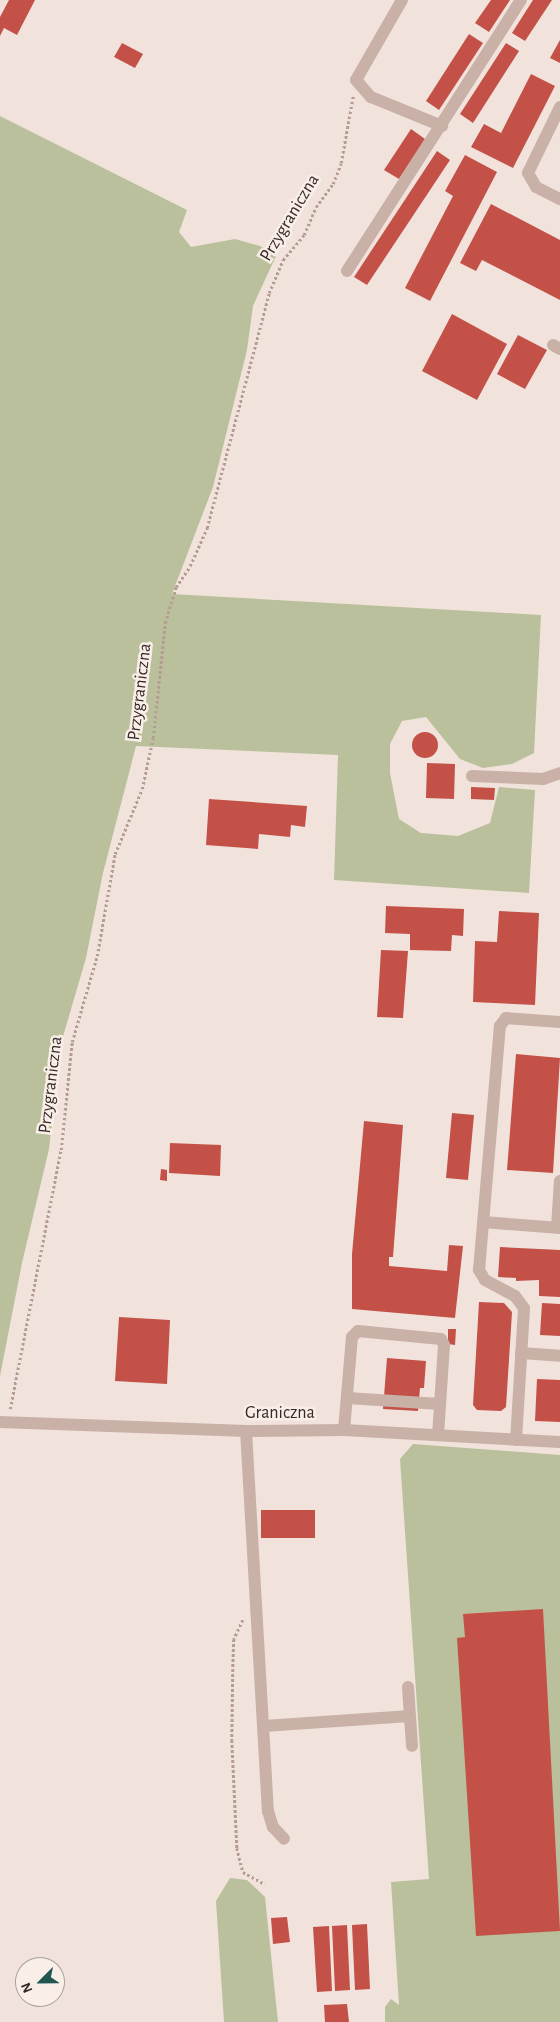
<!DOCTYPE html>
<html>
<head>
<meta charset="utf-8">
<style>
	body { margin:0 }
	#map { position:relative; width:560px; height:2022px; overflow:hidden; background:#f1e3dc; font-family:"Alegreya Sans",sans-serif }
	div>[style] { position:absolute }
	.green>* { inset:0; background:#bac09c }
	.building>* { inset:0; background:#c35148 }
	.round { border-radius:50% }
	.path>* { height:2.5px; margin-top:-1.25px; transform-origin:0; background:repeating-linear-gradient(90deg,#b59b92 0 2.5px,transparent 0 5px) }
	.minor>* { height:12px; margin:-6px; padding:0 6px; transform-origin:6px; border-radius:6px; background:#c9b1a8 }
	span { translate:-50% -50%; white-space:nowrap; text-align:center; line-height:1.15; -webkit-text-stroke:5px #f9eee8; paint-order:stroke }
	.street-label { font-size:18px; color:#362a28 }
	.north { position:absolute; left:15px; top:1957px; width:50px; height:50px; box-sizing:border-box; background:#f9eee8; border:1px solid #aba09b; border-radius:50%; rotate:247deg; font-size:14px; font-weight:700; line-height:20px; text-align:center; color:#362a28 }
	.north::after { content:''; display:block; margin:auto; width:18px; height:22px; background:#1f5650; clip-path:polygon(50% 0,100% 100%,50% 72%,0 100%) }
</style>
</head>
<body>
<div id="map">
	<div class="green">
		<div style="clip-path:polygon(0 116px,187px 210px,179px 232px,191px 247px,235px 239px,260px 246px,276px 256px,253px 306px,247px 350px,213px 487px,172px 594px,541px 615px,534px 753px,512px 764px,483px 768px,460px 759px,426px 717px,402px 721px,390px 744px,390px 773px,399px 819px,421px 833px,458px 836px,490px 823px,499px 787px,535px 790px,529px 893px,334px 880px,338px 755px,136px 746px,103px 873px,86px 958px,62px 1040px,49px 1149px,22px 1263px,0 1376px)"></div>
		<div style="clip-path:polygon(413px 1444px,560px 1455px,560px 2022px,385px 2022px,385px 2007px,391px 1999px,399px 2005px,391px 1882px,429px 1879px,400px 1459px)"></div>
		<div style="clip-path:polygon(230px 1878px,247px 1880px,265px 1897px,278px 2022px,224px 2022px,216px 1901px)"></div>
	</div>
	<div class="building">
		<div style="clip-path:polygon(9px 0,35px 0,17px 35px,4px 28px,0 36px,0 17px)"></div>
		<div style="clip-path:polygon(491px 0,510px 0,489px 32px,475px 23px)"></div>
		<div style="clip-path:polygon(533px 0,552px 0,525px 41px,512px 33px)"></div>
		<div style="clip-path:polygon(469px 34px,483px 43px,439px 110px,426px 101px)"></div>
		<div style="clip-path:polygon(560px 40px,560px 63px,550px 58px)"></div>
		<div style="clip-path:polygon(122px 43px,143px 54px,135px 68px,114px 57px)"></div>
		<div style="clip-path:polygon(506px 43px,519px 51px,473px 123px,460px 114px)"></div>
		<div style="clip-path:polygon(531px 74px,555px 86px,513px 168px,471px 147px,484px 124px,501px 133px)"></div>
		<div style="clip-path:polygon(411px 129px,425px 139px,399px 179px,384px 170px)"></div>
		<div style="clip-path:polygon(437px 151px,450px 160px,367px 285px,354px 277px)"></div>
		<div style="clip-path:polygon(465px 155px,497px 172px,430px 301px,405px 288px,453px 196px,445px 191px)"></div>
		<div style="clip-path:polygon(491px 204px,560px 240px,560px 300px,482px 260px,476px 271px,460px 263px)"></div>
		<div style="clip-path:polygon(452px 314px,507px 344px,477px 400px,422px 371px)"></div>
		<div style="clip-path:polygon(518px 335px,547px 350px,525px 389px,497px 374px)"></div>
		<div class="round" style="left:412px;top:732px;width:26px;height:26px"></div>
		<div style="clip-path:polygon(427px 763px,455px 764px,454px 799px,426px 798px)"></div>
		<div style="clip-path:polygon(471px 787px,495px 788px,494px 800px,471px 799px)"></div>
		<div style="clip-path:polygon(209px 799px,307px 806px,305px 827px,291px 825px,290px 837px,259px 834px,258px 849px,206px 845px)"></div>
		<div style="clip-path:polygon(386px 906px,464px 909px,463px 936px,452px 935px,451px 951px,410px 950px,410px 934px,385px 933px)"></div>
		<div style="clip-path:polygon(499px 911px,539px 913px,535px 1005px,473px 1002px,475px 941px,497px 942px)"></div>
		<div style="clip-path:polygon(381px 950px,408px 951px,403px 1018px,377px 1017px)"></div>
		<div style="clip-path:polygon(516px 1054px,560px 1058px,553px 1173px,507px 1170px)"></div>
		<div style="clip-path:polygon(452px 1113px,474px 1115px,468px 1180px,446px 1178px)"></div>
		<div style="clip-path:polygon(364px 1121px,403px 1125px,393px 1257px,389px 1257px,389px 1266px,447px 1271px,449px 1245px,463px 1246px,455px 1318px,352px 1309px,352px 1254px)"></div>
		<div style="clip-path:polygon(170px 1143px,221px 1145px,220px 1176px,169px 1173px)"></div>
		<div style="clip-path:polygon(161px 1169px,167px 1170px,167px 1181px,160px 1180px)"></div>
		<div style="clip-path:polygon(500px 1247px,560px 1250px,560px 1297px,539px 1296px,539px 1280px,516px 1281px,516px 1278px,498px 1277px)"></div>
		<div style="clip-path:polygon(479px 1302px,504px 1303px,512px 1312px,506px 1407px,501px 1411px,477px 1410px,473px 1405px)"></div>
		<div style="clip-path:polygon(542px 1303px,560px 1304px,560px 1336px,540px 1335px)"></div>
		<div style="clip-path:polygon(119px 1317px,170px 1320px,167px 1384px,115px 1381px)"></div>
		<div style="clip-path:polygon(448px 1329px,456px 1329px,455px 1345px,448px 1344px)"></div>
		<div style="clip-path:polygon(387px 1358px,426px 1361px,424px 1388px,420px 1388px,418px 1411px,383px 1409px)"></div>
		<div style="clip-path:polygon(537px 1379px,560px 1380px,560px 1422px,535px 1421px)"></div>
		<div style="clip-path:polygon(261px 1510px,315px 1510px,315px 1538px,261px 1538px)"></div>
		<div style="clip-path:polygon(543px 1609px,560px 1931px,476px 1936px,457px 1638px,465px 1637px,463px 1614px)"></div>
		<div style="clip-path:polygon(287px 1917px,290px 1942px,273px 1944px,271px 1918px)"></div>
		<div style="clip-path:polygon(367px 1924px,370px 1989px,355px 1990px,352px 1925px)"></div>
		<div style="clip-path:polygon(347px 1925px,350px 1990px,335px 1991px,332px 1926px)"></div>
		<div style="clip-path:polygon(329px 1926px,332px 1991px,317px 1992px,313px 1927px)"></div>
		<div style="clip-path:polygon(347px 2004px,349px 2022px,325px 2022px,324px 2005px)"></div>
	</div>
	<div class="path">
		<div style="left:10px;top:1409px;width:264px;rotate:-78.9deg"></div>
		<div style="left:61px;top:1150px;width:109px;rotate:-84.2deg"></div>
		<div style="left:72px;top:1042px;width:90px;rotate:-73.8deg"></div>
		<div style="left:97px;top:956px;width:104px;rotate:-80deg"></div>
		<div style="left:115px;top:854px;width:70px;rotate:-67.4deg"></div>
		<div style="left:142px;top:789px;width:52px;rotate:-77.8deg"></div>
		<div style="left:153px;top:738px;width:116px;rotate:-84deg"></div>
		<div style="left:165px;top:623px;width:38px;rotate:-73deg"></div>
		<div style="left:176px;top:587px;width:25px;rotate:-56deg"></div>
		<div style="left:190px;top:566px;width:42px;rotate:-65.9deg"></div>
		<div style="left:207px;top:528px;width:243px;rotate:-75.2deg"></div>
		<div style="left:269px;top:293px;width:36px;rotate:-67deg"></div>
		<div style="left:283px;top:260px;width:33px;rotate:-50deg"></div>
		<div style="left:304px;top:235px;width:30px;rotate:-67deg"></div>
		<div style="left:316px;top:207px;width:29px;rotate:-54deg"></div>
		<div style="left:333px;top:184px;width:22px;rotate:-69deg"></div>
		<div style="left:341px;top:163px;width:68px;rotate:-79.8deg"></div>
		<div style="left:243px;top:1620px;width:21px;rotate:115deg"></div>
		<div style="left:234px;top:1639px;width:30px;rotate:92deg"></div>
		<div style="left:233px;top:1669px;width:71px;rotate:90.8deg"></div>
		<div style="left:232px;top:1740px;width:108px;rotate:87.3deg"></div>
		<div style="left:237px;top:1848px;width:25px;rotate:76deg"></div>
		<div style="left:243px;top:1872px;width:25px;rotate:29deg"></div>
	</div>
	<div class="minor">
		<div style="left:402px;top:0;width:92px;rotate:119.9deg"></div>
		<div style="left:356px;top:80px;width:23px;rotate:49deg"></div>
		<div style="left:371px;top:97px;width:77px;rotate:22.2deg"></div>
		<div style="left:560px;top:107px;width:73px;rotate:115.9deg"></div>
		<div style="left:528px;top:173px;width:16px;rotate:60deg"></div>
		<div style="left:536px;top:187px;width:27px;rotate:27deg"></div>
		<div style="left:347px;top:271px;width:322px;rotate:-57.3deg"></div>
		<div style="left:553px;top:345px;width:8px;rotate:30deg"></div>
		<div style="left:472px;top:776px;width:71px;rotate:2.4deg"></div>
		<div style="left:543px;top:779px;width:18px;rotate:-19deg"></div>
		<div style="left:483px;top:1222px;width:77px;rotate:4.5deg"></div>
		<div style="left:557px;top:1227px;width:46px;rotate:-86.3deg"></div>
		<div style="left:521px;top:1353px;width:39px;rotate:4deg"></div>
		<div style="left:347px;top:1398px;width:93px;rotate:3.7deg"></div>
		<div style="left:0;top:1422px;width:246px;rotate:2.1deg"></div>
		<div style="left:246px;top:1431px;width:98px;rotate:-0.6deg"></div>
		<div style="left:344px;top:1430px;width:216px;rotate:3.2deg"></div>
		<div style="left:344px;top:1430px;width:93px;rotate:-85.1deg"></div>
		<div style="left:352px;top:1337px;width:8px;rotate:-45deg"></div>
		<div style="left:358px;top:1331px;width:83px;rotate:5.5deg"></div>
		<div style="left:441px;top:1339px;width:7px;rotate:63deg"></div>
		<div style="left:444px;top:1345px;width:90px;rotate:93.8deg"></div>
		<div style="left:246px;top:1431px;width:381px;rotate:86.7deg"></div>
		<div style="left:268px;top:1811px;width:17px;rotate:73deg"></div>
		<div style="left:273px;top:1827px;width:16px;rotate:47deg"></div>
		<div style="left:516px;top:1440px;width:132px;rotate:-86.5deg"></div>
		<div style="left:524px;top:1308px;width:15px;rotate:-127deg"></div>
		<div style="left:515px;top:1296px;width:34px;rotate:-152deg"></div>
		<div style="left:485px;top:1280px;width:12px;rotate:-121deg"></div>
		<div style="left:479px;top:1270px;width:245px;rotate:-85.1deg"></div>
		<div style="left:500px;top:1026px;width:10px;rotate:-53deg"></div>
		<div style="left:506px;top:1018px;width:54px;rotate:4.2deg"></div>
		<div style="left:408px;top:1687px;width:59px;rotate:86.1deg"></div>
		<div style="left:264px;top:1726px;width:146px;rotate:-3.9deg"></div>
	</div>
	<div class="street-label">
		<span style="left:290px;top:218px;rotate:-59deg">Przygraniczna</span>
		<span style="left:140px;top:692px;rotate:-83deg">Przygraniczna</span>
		<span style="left:51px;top:1085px;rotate:-83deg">Przygraniczna</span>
		<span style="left:280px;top:1413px">Graniczna</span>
	</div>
	<div class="north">N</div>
</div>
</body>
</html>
